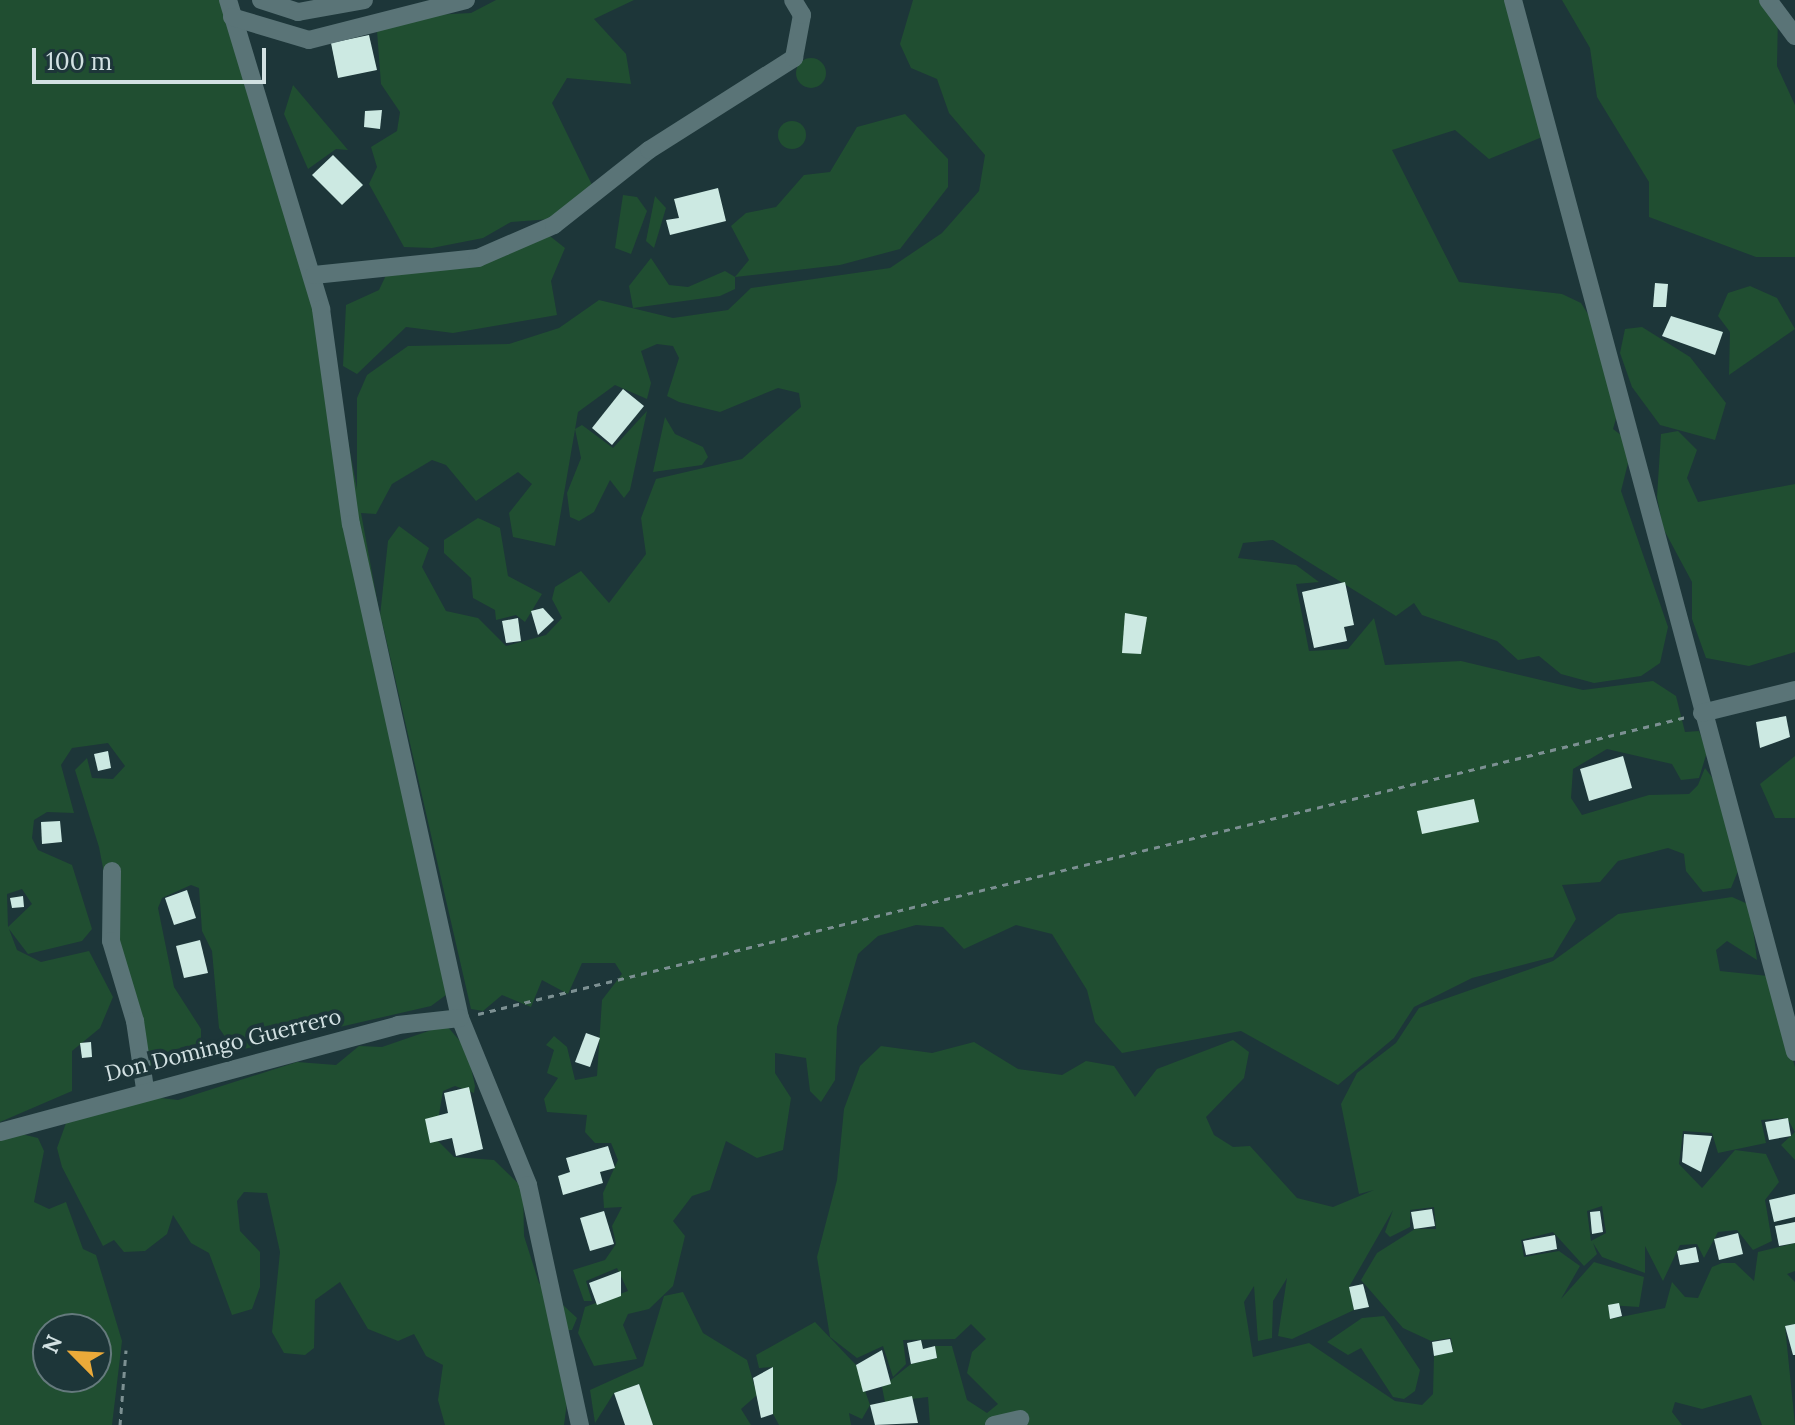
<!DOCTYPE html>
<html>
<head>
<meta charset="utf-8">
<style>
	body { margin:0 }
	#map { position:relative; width:1795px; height:1425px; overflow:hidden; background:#1d3639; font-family:Lora,serif }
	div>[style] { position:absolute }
	.green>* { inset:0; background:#204e31 }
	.round { border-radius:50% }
	.building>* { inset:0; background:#cce9e2 }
	.path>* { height:3px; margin-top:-1.5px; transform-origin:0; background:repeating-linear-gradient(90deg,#7c9092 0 6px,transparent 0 12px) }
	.minor>* { height:18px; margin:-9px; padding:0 9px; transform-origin:9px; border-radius:9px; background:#5a7477 }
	span { translate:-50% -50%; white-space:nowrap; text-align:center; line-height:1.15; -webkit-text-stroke:8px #1d3639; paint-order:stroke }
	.street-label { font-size:22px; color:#d2e1e2 }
	.north { position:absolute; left:32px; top:1313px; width:80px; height:80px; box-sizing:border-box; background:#1d3639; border:2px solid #657a7d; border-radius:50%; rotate:294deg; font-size:22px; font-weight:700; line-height:32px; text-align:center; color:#d2e1e2 }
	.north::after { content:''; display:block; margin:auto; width:28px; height:36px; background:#ebaa39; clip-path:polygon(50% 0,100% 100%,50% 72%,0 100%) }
	.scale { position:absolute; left:32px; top:48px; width:234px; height:36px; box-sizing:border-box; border:4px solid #d2e1e2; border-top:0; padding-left:10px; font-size:24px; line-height:28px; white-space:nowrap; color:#d2e1e2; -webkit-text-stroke:6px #1d3639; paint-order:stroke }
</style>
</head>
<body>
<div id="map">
	<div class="green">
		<div style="clip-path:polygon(evenodd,0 0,228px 0,316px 270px,357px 489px,357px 398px,367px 375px,408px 346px,509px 344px,559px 328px,599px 300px,673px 318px,728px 310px,751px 288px,890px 268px,942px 233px,979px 191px,985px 155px,949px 113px,937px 79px,911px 68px,900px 44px,913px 0,1509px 0,1547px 135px,1489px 159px,1455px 130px,1392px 150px,1459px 282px,1562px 294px,1581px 303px,1598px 330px,1617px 415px,1613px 429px,1625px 438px,1629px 459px,1621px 491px,1668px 627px,1660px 663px,1641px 676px,1594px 683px,1561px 674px,1539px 656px,1518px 660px,1497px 641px,1422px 615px,1414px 603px,1396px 616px,1273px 540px,1243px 543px,1238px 558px,1296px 565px,1319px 582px,1296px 584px,1309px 651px,1348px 649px,1374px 618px,1385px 665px,1461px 661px,1583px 690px,1653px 681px,1676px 696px,1685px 732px,1699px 731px,1707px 752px,1699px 778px,1681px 780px,1672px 764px,1607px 749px,1573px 769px,1571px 798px,1582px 815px,1649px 795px,1689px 794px,1698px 785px,1705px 768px,1717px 784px,1738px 871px,1731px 888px,1703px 892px,1686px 871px,1684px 854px,1668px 848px,1618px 861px,1600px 882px,1562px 885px,1576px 919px,1553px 957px,1472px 978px,1414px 1007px,1394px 1038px,1338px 1085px,1241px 1031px,1122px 1053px,1095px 1022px,1087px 990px,1052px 934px,1016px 925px,964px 949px,943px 927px,916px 925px,878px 936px,858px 954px,837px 1027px,835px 1080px,821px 1102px,810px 1091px,806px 1058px,775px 1053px,775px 1073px,791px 1098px,783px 1150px,757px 1158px,726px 1141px,710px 1190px,692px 1196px,673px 1221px,685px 1236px,673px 1286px,649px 1309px,628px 1314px,623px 1325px,637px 1359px,594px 1366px,578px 1333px,585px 1307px,628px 1291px,617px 1268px,586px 1281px,592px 1301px,584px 1301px,573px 1270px,605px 1260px,616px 1244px,612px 1226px,622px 1207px,604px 1208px,603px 1193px,618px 1160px,611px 1143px,595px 1143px,585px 1132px,587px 1115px,547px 1112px,544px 1099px,558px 1078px,547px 1073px,554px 1050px,546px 1045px,554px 1036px,567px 1047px,575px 1080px,597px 1076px,602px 1000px,622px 974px,615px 963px,582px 963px,568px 994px,542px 980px,531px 1007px,502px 995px,483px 1011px,471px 1009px,381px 617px,446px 995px,431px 1006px,235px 1051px,219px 1028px,212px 951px,202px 931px,199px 888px,191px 885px,162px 898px,158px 908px,174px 987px,201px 1029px,201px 1044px,184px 1061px,153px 1071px,141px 1065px,99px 847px,75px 770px,87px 758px,92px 778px,113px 779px,125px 766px,108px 743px,72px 748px,61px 765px,74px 813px,47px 812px,34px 820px,32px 838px,38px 850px,72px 865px,92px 929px,82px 941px,28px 954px,9px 929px,17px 950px,41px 962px,89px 951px,113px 997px,100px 1028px,72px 1051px,72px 1091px,0 1122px,0 0,657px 344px,673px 346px,679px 358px,667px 396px,679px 402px,720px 412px,778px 388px,799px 393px,801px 407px,742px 459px,656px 479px,641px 518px,646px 554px,637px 566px,609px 603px,581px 571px,555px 587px,552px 599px,562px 618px,546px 635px,506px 646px,478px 618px,446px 611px,422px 567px,429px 548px,399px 526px,388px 541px,380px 616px,361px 513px,376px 514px,392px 484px,432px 460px,446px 465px,476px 501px,518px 472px,532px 484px,509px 513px,513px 537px,555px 546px,578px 412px,615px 385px,647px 399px,651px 383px,641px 351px,657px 344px,0 0,22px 889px,32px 904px,8px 927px,7px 894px,22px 889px)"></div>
		<div style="clip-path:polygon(496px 0,634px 0,594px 19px,626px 54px,631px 84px,567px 78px,552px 103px,594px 189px,551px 219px,511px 222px,483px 238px,432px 248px,404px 247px,369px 184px,377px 167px,371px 147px,397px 131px,400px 112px,381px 84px,377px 31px,413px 16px,471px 13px)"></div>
		<div style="clip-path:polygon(1562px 0,1767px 0,1778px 14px,1777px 66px,1795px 105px,1795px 257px,1756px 257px,1649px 217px,1649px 182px,1597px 97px,1590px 48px)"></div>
		<div class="round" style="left:796px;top:58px;width:30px;height:30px"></div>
		<div style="clip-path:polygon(293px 85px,348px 150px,336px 149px,308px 169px,284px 114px)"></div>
		<div style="clip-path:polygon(905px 114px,948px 159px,948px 187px,900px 249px,840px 265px,735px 277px,735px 289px,720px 296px,633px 308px,629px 286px,651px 258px,669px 285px,688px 287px,725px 271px,735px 277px,749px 260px,731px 226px,746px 213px,776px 207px,804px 175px,830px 172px,857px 127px)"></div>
		<div class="round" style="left:778px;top:121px;width:28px;height:28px"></div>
		<div style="clip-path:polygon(623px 195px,637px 197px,647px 211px,631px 254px,615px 248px)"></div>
		<div style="clip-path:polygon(655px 196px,666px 208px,654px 248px,646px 241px)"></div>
		<div style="clip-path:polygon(541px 229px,565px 248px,551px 281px,557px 315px,453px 333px,406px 327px,357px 374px,343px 366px,346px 305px,379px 290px,388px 271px,454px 262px)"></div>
		<div style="clip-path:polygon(1750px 286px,1777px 298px,1795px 329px,1729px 375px,1730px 332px,1718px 316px,1728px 293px)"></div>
		<div style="clip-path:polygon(1642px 327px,1690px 357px,1726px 403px,1715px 440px,1660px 425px,1632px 387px,1620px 353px,1625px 329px)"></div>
		<div style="clip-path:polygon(647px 411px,630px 490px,624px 498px,610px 480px,594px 512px,579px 521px,570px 517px,567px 493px,581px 458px,575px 429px,582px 425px,613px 448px)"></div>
		<div style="clip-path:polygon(665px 417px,675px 434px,703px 447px,708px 457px,702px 465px,653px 472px)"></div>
		<div style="clip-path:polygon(1678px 431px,1697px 450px,1687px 478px,1698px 502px,1795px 484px,1795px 652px,1749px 666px,1706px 658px,1692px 619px,1692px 582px,1663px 528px,1657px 497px,1661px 434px)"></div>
		<div style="clip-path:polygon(478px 518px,500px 528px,508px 576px,542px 594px,525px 622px,516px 615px,496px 620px,495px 610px,473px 598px,471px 578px,444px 553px,444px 540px)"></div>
		<div style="clip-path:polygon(1795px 756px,1795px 818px,1775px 818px,1760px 784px)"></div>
		<div style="clip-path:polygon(evenodd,1732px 897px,1750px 905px,1757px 960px,1727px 941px,1716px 950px,1720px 971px,1768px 976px,1795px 1067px,1795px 1160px,1781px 1145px,1795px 1132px,1787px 1118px,1761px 1120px,1766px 1143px,1718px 1153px,1712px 1133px,1683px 1131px,1679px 1164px,1702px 1188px,1735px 1150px,1766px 1154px,1779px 1182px,1765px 1200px,1772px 1241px,1753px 1250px,1737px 1230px,1718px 1232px,1704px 1258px,1697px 1244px,1680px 1245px,1663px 1281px,1645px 1246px,1645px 1273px,1602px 1257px,1593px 1243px,1597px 1254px,1584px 1266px,1553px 1232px,1521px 1240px,1524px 1257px,1559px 1251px,1580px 1266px,1561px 1299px,1594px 1262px,1644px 1277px,1639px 1307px,1608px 1305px,1611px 1319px,1665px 1308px,1672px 1282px,1685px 1297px,1698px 1298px,1712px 1267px,1722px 1263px,1735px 1263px,1754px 1281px,1758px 1252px,1795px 1243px,1795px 1271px,1787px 1274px,1795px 1282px,1795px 1324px,1785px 1326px,1795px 1425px,1762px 1425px,1751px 1395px,1702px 1409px,1675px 1402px,1672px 1412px,1682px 1425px,1695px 1425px,930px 1425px,928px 1397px,885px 1402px,882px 1387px,911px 1364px,937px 1358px,935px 1346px,952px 1346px,967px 1400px,987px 1413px,998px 1404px,967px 1373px,972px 1352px,986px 1339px,971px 1324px,955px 1339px,903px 1340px,906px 1364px,893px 1377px,883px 1346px,857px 1358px,830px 1337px,817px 1257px,837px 1180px,844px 1109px,860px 1066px,881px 1046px,932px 1053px,974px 1042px,1018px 1069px,1062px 1075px,1086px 1061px,1114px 1066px,1135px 1097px,1157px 1069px,1233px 1040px,1249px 1052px,1244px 1078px,1206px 1117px,1214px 1135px,1233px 1147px,1250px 1146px,1297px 1198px,1333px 1207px,1374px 1190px,1359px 1194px,1341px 1104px,1357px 1073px,1396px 1043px,1419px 1008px,1553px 961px,1618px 914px,1732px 897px,1602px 1206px,1606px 1233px,1591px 1241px,1587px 1211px,1602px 1206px,1732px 897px,1434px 1207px,1436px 1229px,1415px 1229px,1377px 1253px,1361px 1280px,1403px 1328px,1431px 1341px,1451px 1338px,1453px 1352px,1434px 1356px,1433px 1394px,1422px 1405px,1395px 1401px,1309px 1343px,1253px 1357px,1244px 1302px,1254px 1286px,1258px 1341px,1272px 1338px,1273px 1301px,1287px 1278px,1278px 1336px,1292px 1339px,1354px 1310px,1349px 1287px,1393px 1210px,1385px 1232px,1390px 1237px,1410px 1227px,1410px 1210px,1434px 1207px)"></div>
		<div style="clip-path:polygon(446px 1025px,467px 1049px,475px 1086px,474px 1093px,455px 1086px,443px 1091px,435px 1138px,454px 1157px,494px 1160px,523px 1188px,524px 1236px,539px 1283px,577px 1318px,572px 1330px,554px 1331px,569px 1387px,564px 1425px,445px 1425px,438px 1400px,443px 1365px,426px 1356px,414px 1334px,398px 1341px,368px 1329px,340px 1282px,315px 1300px,314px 1348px,305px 1355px,284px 1353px,272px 1332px,280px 1252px,267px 1193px,244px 1192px,237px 1201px,240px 1231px,260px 1252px,260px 1287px,252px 1309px,232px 1315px,209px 1253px,191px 1243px,173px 1215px,167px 1234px,145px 1251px,124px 1252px,114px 1240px,103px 1246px,62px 1167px,57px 1148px,66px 1123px,152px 1097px,178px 1100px,297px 1062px,336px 1065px,359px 1046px,382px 1047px)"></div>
		<div style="clip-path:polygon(evenodd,17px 1133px,38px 1138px,44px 1151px,34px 1202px,49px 1209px,66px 1202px,83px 1249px,96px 1255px,122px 1341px,112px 1425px,0 1425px,0 1137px,17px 1133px,48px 1329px,96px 1329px,96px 1377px,48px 1377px,48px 1329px)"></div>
		<div style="clip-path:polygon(683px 1292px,703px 1333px,747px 1360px,757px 1395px,741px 1409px,751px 1425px,653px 1425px,639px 1384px,614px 1393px,595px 1423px,590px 1390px,643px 1366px,664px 1296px)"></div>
		<div style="clip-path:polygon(1384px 1316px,1420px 1370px,1415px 1391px,1404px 1399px,1393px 1397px,1361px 1348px,1348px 1355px,1327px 1342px,1362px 1318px)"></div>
		<div style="clip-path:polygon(815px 1322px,856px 1365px,870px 1405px,862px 1419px,849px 1413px,851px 1425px,779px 1425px,773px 1414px,773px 1367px,759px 1368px,756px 1355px)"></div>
	</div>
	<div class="building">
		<div style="clip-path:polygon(369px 35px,377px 70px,338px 78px,331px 43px)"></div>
		<div style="clip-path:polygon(382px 110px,380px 129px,364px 127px,365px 111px)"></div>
		<div style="clip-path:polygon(333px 155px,363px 185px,342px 205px,312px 175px)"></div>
		<div style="clip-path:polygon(718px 188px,726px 221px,670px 235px,666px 220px,679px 218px,674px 199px)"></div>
		<div style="clip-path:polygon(1655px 283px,1668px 284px,1666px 307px,1653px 307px)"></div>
		<div style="clip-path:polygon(1671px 316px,1723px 332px,1715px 355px,1662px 336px)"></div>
		<div style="clip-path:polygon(623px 389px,644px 406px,612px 445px,592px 428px)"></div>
		<div style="clip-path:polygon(1345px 582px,1354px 625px,1344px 627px,1347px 641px,1314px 648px,1302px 592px)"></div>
		<div style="clip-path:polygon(543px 608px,554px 620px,538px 635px,531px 611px)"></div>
		<div style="clip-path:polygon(1125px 613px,1147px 617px,1141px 654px,1122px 653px)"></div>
		<div style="clip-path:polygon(518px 618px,521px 641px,506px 643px,502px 621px)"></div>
		<div style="clip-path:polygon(1786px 716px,1790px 737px,1760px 748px,1756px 722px)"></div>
		<div style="clip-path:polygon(108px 751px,111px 768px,98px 771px,94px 754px)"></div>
		<div style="clip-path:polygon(1623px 756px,1632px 788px,1589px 801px,1580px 769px)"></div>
		<div style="clip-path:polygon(1474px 799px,1479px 822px,1422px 834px,1417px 811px)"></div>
		<div style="clip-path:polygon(60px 821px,62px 842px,42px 844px,41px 822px)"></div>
		<div style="clip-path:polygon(187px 890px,196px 918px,174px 925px,165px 898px)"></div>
		<div style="clip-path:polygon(23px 896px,24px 907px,12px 908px,10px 898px)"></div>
		<div style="clip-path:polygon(200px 940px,208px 973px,184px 978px,176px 946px)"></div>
		<div style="clip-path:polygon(586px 1033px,600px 1038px,590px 1067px,575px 1062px)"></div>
		<div style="clip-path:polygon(91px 1042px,92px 1057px,82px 1058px,80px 1043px)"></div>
		<div style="clip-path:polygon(469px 1087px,483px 1149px,456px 1156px,452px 1138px,430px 1143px,425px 1119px,448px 1113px,444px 1093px)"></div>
		<div style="clip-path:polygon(1788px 1118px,1791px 1136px,1769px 1140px,1765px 1122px)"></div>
		<div style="clip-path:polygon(1684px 1134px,1712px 1136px,1701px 1172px,1682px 1162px)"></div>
		<div style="clip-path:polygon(608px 1146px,615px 1168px,600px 1172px,603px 1183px,563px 1195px,558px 1176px,570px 1172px,566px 1158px)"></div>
		<div style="clip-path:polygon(1795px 1194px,1795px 1217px,1774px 1222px,1769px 1200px)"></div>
		<div style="clip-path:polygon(1432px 1209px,1435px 1226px,1414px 1229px,1411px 1212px)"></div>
		<div style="clip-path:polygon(604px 1211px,614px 1244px,590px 1251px,580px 1218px)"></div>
		<div style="clip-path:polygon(1600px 1211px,1603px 1232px,1592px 1234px,1590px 1212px)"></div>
		<div style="clip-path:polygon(1795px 1222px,1795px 1243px,1779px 1246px,1775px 1226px)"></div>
		<div style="clip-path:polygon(1738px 1233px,1743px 1254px,1719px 1260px,1714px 1239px)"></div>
		<div style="clip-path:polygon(1555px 1235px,1557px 1249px,1526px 1255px,1523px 1241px)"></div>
		<div style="clip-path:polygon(1696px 1247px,1699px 1262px,1680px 1265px,1677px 1251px)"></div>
		<div style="clip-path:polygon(621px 1271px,621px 1296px,597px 1305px,589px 1283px)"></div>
		<div style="clip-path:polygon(1363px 1284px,1369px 1307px,1354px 1310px,1349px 1287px)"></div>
		<div style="clip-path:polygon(1619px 1303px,1622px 1316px,1610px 1319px,1608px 1305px)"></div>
		<div style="clip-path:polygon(1795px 1324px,1795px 1355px,1793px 1355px,1785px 1326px)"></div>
		<div style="clip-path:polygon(1450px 1339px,1453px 1352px,1434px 1356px,1432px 1342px)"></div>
		<div style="clip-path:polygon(921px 1340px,923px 1349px,935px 1346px,937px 1358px,911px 1364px,907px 1343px)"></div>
		<div style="clip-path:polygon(882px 1350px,891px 1384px,863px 1392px,856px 1365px)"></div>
		<div style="clip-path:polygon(773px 1367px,773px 1414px,761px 1418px,753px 1378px)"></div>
		<div style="clip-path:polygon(639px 1384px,653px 1425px,625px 1425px,614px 1393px)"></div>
		<div style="clip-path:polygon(912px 1396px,918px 1423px,875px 1425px,870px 1405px)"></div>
	</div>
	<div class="path">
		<div style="left:478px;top:1014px;width:1244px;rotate:-13.81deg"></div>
		<div style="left:120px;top:1425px;width:75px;rotate:-85.4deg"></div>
	</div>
	<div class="minor">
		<div style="left:228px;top:0;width:323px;rotate:73.2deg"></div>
		<div style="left:321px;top:309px;width:217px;rotate:82.1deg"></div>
		<div style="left:351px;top:524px;width:506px;rotate:77.56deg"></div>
		<div style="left:460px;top:1018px;width:180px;rotate:67.8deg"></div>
		<div style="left:528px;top:1185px;width:246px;rotate:77.8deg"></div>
		<div style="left:261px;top:0;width:39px;rotate:18deg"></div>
		<div style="left:298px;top:12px;width:67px;rotate:-10.3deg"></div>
		<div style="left:1513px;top:0;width:1089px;rotate:74.99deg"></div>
		<div style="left:1768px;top:0;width:45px;rotate:53.1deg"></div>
		<div style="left:232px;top:17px;width:80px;rotate:16.6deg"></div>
		<div style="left:309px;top:40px;width:162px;rotate:-14.3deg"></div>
		<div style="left:314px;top:275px;width:165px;rotate:-5.9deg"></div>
		<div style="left:478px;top:258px;width:83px;rotate:-23.5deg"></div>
		<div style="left:554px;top:225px;width:121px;rotate:-38.3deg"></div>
		<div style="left:649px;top:150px;width:172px;rotate:-32.4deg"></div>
		<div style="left:794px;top:58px;width:44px;rotate:-79.5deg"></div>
		<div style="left:802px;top:15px;width:17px;rotate:-121deg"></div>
		<div style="left:1702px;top:713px;width:96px;rotate:-13.9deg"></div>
		<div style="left:112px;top:871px;width:70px;rotate:90.8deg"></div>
		<div style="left:111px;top:941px;width:84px;rotate:73.3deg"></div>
		<div style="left:135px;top:1021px;width:69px;rotate:81.6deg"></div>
		<div style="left:0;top:1132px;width:412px;rotate:-15deg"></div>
		<div style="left:398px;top:1025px;width:62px;rotate:-6.4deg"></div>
		<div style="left:994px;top:1425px;width:27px;rotate:-13deg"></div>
	</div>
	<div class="street-label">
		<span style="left:223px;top:1045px;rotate:-14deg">Don Domingo Guerrero</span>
	</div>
	<div class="north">N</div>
	<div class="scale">100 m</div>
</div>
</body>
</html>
